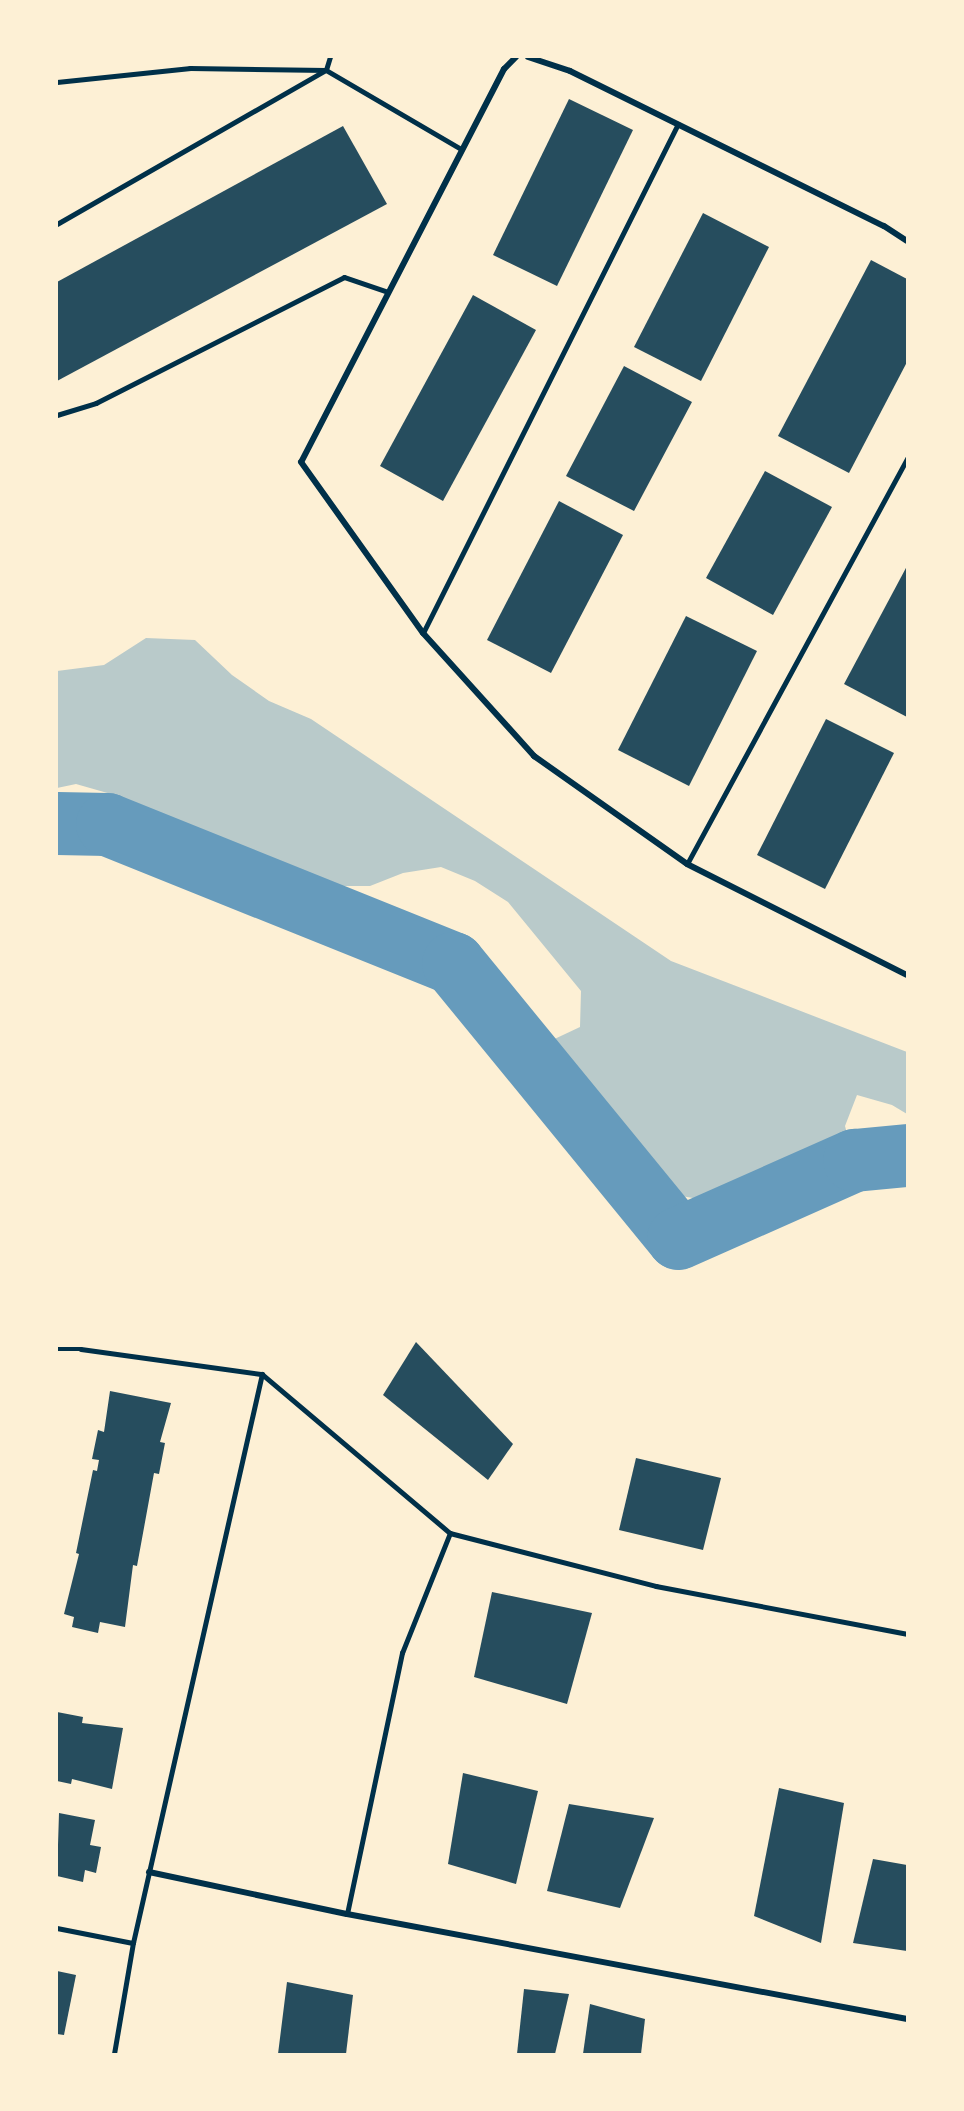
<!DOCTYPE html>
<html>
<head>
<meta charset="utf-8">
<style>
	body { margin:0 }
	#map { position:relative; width:964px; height:2111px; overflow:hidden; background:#fdf0d5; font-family:Montserrat,sans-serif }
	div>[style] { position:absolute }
	.green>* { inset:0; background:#b9caca }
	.river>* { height:63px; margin:-31.5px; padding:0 31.5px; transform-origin:31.5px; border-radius:31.5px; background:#669bbc }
	.building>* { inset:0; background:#264d5e }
	.service>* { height:4.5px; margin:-2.25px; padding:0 2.25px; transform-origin:2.25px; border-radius:2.25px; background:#003049 }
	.minor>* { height:6px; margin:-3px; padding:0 3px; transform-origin:3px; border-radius:3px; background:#003049 }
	span { translate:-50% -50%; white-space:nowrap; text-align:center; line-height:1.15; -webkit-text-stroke:4.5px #fdf0d5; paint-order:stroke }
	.frame { position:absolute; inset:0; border:58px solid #fdf0d5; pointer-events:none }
</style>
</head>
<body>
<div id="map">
	<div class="green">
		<div style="clip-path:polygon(146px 638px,195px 640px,232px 675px,269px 701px,311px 719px,671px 961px,907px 1052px,907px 1114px,892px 1105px,857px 1095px,845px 1126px,854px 1160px,813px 1185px,779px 1195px,705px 1200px,669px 1194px,565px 1079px,546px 1043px,580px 1027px,581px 991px,508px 902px,475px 881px,441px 867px,403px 873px,370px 886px,332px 886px,247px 868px,146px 809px,111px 794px,76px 784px,57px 788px,57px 671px,104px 665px)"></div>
	</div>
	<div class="river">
		<div style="left:57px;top:823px;width:50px;rotate:1.1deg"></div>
		<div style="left:107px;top:824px;width:373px;rotate:21.9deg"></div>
		<div style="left:453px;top:963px;width:355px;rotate:50.7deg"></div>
		<div style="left:678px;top:1238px;width:193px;rotate:-23.9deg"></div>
		<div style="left:854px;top:1160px;width:53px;rotate:-5.4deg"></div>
	</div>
	<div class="building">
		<div style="clip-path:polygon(569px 99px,633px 130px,557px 286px,493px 255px)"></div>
		<div style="clip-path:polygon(343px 126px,387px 204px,57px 381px,57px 282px)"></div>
		<div style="clip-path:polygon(703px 213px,769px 247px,701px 381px,634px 347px)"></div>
		<div style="clip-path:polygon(871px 260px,907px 279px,907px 362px,849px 473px,778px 436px)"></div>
		<div style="clip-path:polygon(473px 295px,536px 330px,443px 501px,380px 466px)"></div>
		<div style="clip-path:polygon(624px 366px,692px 402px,634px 511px,566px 476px)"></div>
		<div style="clip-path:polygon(765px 471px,832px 507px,773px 615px,706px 578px)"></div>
		<div style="clip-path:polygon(559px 501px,623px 535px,551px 673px,487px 640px)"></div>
		<div style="clip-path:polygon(907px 566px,907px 717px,844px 684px)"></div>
		<div style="clip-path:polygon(686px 616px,757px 651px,689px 786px,618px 750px)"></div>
		<div style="clip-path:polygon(826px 719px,894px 753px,825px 889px,757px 855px)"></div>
		<div style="clip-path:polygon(416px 1342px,513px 1444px,488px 1480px,383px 1395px)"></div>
		<div style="clip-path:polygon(110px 1391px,171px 1403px,160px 1442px,165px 1443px,159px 1474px,154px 1473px,137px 1566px,133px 1565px,125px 1627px,100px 1622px,98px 1633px,72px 1627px,74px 1617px,64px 1614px,79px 1554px,76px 1553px,93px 1470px,97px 1471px,99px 1460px,92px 1459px,98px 1430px,104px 1432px)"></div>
		<div style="clip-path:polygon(636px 1458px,721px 1478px,703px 1550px,619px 1530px)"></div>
		<div style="clip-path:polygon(492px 1592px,592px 1613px,567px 1704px,474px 1677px)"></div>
		<div style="clip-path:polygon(57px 1712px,83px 1717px,82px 1723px,123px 1728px,112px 1789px,72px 1779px,71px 1784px,57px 1781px)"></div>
		<div style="clip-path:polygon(463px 1773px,538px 1791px,516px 1884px,448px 1864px)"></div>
		<div style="clip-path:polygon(779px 1788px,844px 1803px,821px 1943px,754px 1916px)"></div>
		<div style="clip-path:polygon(569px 1804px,654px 1818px,620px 1908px,547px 1891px)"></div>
		<div style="clip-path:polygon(59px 1813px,95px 1820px,90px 1845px,101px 1847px,96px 1873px,85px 1870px,83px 1882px,57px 1876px)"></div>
		<div style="clip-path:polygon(873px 1859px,907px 1865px,907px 1951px,853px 1943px)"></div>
		<div style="clip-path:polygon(57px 1971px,76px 1975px,64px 2035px,57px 2034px)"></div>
		<div style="clip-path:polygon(287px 1982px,353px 1995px,346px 2054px,278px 2054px)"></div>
		<div style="clip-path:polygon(524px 1989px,569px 1994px,555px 2054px,517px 2054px)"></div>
		<div style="clip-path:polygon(590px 2004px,645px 2019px,641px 2054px,583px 2054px)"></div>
	</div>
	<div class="service">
		<div style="left:57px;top:82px;width:134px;rotate:-6deg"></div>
		<div style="left:190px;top:68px;width:136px;rotate:0.8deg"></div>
		<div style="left:326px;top:70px;width:156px;rotate:30.3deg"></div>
		<div style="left:57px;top:224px;width:310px;rotate:-29.8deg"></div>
		<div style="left:326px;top:70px;width:14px;rotate:-73deg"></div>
		<div style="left:57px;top:415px;width:41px;rotate:-17.1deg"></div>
		<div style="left:96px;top:403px;width:278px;rotate:-26.9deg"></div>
		<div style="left:344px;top:277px;width:46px;rotate:18.8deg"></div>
		<div style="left:423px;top:633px;width:569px;rotate:-63.39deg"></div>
		<div style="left:687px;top:864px;width:462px;rotate:-61.5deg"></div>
		<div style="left:57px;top:1349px;width:24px"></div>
		<div style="left:81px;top:1349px;width:183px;rotate:7.9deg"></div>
		<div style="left:262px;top:1374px;width:246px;rotate:40.2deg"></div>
		<div style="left:450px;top:1533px;width:213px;rotate:14.4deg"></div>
		<div style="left:656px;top:1586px;width:256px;rotate:10.8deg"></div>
		<div style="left:347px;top:1914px;width:267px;rotate:-78.1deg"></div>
		<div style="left:402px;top:1653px;width:129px;rotate:-68.2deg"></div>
		<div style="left:57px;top:1928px;width:77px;rotate:11.2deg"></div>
		<div style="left:114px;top:2054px;width:113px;rotate:-80.3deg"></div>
		<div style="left:133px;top:1943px;width:583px;rotate:-77.23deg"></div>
	</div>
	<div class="minor">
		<div style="left:516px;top:57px;width:17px;rotate:135deg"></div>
		<div style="left:504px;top:69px;width:442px;rotate:117.3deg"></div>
		<div style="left:301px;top:462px;width:210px;rotate:54.5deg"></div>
		<div style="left:423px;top:633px;width:166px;rotate:47.9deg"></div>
		<div style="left:534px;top:756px;width:187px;rotate:35.2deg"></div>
		<div style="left:687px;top:864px;width:246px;rotate:26.8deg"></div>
		<div style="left:528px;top:57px;width:44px;rotate:18.4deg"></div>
		<div style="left:570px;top:71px;width:350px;rotate:26.3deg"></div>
		<div style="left:884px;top:226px;width:27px;rotate:33deg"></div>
		<div style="left:149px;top:1872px;width:202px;rotate:12deg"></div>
		<div style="left:347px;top:1914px;width:570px;rotate:10.62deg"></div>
	</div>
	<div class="frame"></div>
</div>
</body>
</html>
